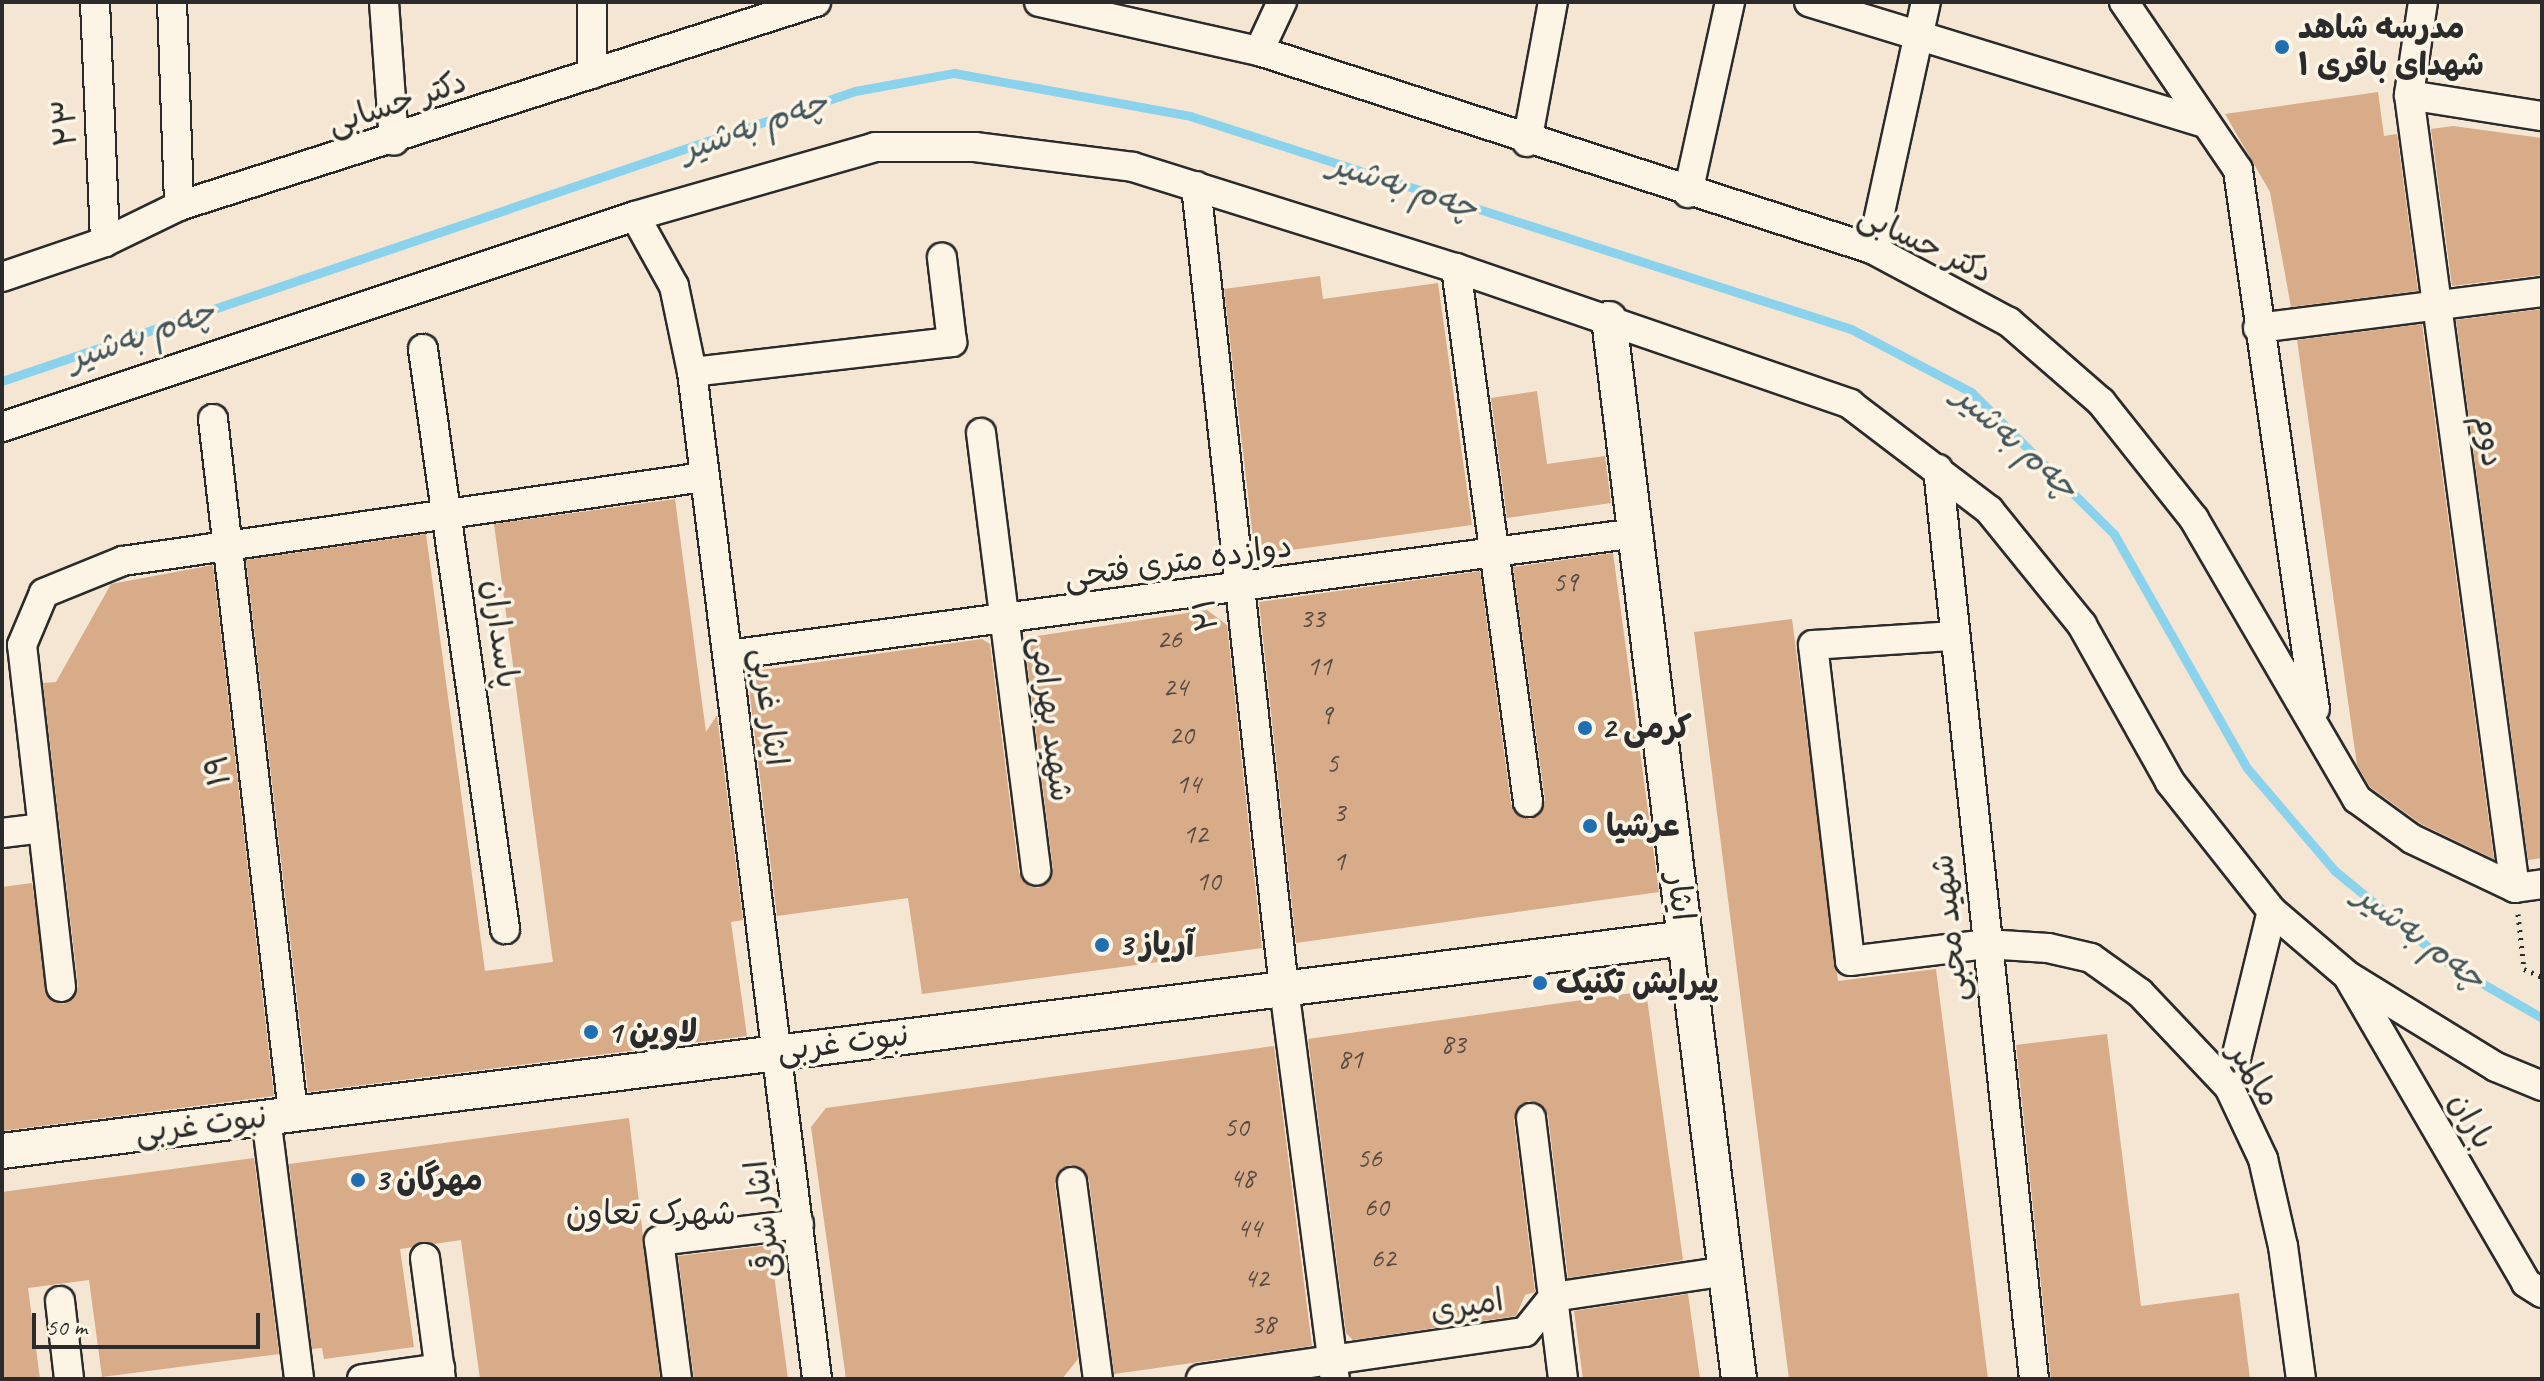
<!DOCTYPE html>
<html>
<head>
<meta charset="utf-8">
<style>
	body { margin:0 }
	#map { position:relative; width:2544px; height:1381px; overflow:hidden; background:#f5e6d3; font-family:Caveat,"Playpen Sans Arabic",sans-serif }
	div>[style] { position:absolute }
	.stream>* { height:9px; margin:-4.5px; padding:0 4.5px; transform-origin:4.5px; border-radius:4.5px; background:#8bd3ec }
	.building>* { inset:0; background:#d8ab89 }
	.path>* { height:5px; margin-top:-2.5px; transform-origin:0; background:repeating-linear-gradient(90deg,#2b2b2b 0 2px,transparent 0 8px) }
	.roads { filter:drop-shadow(2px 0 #2b2b2b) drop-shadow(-2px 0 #2b2b2b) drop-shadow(0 2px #2b2b2b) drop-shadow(0 -2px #2b2b2b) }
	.minor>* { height:28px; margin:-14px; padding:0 14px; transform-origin:14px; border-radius:14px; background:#fcf5e5 }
	.tertiary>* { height:34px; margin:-17px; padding:0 17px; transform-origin:17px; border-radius:17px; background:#fcf5e5 }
	.dots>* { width:22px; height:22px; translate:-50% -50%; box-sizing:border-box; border:4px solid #fcf5e5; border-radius:50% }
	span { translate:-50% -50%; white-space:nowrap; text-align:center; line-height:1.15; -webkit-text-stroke:7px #fcf5e5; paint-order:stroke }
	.number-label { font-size:28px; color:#564b42 }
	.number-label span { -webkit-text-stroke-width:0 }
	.poi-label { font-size:32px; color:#2b2b2b; font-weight:700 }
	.left { translate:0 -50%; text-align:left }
	.street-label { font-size:32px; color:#2b2b2b }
	.water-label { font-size:34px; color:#43555b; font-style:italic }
	.neighbourhood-label { font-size:34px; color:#2b2b2b }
	.frame { position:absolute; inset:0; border:4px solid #2b2b2b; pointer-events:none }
	.scale { position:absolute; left:32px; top:1313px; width:228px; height:36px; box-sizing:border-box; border:4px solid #2b2b2b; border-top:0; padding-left:10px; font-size:24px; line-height:28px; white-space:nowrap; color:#2b2b2b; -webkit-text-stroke:6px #fcf5e5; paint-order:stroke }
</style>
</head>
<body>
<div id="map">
	<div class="stream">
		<div style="left:2px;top:381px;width:901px;rotate:-18.78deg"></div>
		<div style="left:855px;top:91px;width:101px;rotate:-10.3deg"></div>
		<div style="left:954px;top:73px;width:240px;rotate:10.3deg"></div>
		<div style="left:1190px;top:116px;width:694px;rotate:17.86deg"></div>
		<div style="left:1851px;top:329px;width:136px;rotate:27.7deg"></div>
		<div style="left:1971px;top:392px;width:202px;rotate:44.8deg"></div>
		<div style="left:2114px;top:534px;width:269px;rotate:60.4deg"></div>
		<div style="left:2247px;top:768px;width:135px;rotate:49.5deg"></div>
		<div style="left:2335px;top:871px;width:147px;rotate:39.2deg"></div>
		<div style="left:2449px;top:964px;width:108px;rotate:30.1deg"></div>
	</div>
	<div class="building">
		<div style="clip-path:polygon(2378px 92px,2384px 136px,2397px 134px,2418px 291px,2291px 307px,2270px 192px,2225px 114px)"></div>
		<div style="clip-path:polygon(2453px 126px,2542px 138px,2542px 275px,2452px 286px,2431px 129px)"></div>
		<div style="clip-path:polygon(1320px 276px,1323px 299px,1438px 283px,1472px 525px,1255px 555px,1224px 289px)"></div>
		<div style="clip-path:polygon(2542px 309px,2542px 858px,2528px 860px,2456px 320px)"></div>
		<div style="clip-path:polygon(2422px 324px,2494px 859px,2421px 824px,2370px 787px,2357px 765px,2297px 340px)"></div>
		<div style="clip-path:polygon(1537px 391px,1547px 464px,1605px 456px,1611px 503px,1507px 518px,1491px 398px)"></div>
		<div style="clip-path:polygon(675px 499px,706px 732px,717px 715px,743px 920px,731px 922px,747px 1036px,308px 1092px,246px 560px,426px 534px,485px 971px,553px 962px,494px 524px)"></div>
		<div style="clip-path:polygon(1613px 553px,1659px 892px,1296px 943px,1259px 602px,1480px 571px,1511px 804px,1521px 817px,1531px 819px,1545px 800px,1513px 567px)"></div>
		<div style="clip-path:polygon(213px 565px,274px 1096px,2px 1131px,2px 887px,32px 883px,48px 998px,64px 1004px,78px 986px,43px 683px,56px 682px,111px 584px)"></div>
		<div style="clip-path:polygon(1207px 610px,1227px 625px,1262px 948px,922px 994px,908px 898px,777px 916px,747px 672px,982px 639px,990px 644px,1019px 873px,1029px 886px,1039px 888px,1053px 869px,1024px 638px)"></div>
		<div style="clip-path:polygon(1792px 619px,1838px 981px,1936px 969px,1988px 1379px,1789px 1379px,1694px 632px)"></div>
		<div style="clip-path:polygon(1646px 991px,1683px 1260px,1568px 1278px,1548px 1116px,1538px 1103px,1528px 1101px,1514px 1120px,1535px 1292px,1525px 1295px,1516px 1316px,1353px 1340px,1346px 1333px,1308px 1039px)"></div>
		<div style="clip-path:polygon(2107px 1034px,2141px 1306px,2239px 1293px,2250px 1379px,2051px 1379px,2016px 1045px)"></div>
		<div style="clip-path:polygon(1274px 1046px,1312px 1346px,1114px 1374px,1089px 1180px,1071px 1165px,1061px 1169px,1055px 1184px,1078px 1359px,1062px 1379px,846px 1379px,811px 1127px,826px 1108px)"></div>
		<div style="clip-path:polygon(629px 1118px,660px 1379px,480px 1379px,461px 1240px,400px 1249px,414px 1347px,324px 1359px,322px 1348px,312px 1349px,289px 1164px)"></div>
		<div style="clip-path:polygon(254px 1158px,279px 1354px,102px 1377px,89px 1280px,28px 1288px,40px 1379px,2px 1379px,2px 1192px)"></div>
		<div style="clip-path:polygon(770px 1245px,788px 1379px,694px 1379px,678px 1256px)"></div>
		<div style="clip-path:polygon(1688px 1294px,1700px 1379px,1583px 1379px,1574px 1311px)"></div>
	</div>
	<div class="path">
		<div style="left:2518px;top:914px;width:55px;rotate:83.8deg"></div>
		<div style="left:2524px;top:969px;width:20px;rotate:24deg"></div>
	</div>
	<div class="roads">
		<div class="minor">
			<div style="left:95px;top:2px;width:240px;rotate:87.6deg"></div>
			<div style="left:172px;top:2px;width:204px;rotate:88deg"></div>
			<div style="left:384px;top:2px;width:139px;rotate:85.9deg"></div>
			<div style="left:592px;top:2px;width:72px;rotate:90deg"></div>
			<div style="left:1039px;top:2px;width:225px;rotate:12.6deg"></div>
			<div style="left:1259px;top:51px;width:644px;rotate:17.9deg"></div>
			<div style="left:1872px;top:249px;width:155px;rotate:28.1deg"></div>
			<div style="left:2009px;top:322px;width:122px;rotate:41deg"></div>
			<div style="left:2101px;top:402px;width:149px;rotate:51.5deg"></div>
			<div style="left:2194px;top:519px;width:324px;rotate:59.8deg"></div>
			<div style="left:2357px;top:799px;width:68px;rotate:36deg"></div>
			<div style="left:2412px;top:839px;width:114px;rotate:25.4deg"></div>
			<div style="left:2515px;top:888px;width:27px;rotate:-8deg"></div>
			<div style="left:1809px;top:2px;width:414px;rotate:17deg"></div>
			<div style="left:2124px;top:2px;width:203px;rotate:55.8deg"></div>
			<div style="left:2238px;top:170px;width:544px;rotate:81.87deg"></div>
			<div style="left:2423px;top:2px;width:94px;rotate:98.6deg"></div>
			<div style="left:2409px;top:95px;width:800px;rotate:82.39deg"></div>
			<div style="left:1259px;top:51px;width:54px;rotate:-64.9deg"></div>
			<div style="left:2409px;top:95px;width:135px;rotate:9deg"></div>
			<div style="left:1527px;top:142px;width:142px;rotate:-79.5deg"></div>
			<div style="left:1196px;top:186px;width:807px;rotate:83.74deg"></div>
			<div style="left:1284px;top:988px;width:394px;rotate:82.6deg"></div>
			<div style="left:1688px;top:193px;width:196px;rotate:-77.6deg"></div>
			<div style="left:635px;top:216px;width:80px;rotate:60.9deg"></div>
			<div style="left:674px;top:286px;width:88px;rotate:78.2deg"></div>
			<div style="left:692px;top:372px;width:1015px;rotate:82.92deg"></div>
			<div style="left:1872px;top:249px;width:253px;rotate:-77.7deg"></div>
			<div style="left:1456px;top:268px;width:539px;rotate:82.32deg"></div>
			<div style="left:2px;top:277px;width:109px;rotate:-18.8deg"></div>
			<div style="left:105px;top:242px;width:82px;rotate:-25.9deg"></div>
			<div style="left:179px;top:206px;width:669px;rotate:-17.76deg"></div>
			<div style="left:2258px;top:328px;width:286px;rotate:-7.2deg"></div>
			<div style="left:423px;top:349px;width:586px;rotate:81.95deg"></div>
			<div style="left:692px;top:372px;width:262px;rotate:-6.6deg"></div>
			<div style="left:952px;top:342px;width:85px;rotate:-96.8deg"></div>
			<div style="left:213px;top:419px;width:699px;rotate:83.42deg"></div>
			<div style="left:2px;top:427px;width:667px;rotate:-18.43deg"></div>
			<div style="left:635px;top:216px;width:250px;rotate:-16deg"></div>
			<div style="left:875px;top:147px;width:100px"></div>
			<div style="left:975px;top:147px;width:159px;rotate:7.2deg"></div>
			<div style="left:1133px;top:167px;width:338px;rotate:17.4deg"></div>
			<div style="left:1456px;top:268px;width:417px;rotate:19deg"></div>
			<div style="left:1850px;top:404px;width:175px;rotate:37.3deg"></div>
			<div style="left:1989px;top:510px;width:148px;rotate:51deg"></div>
			<div style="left:2082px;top:625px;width:180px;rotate:60.7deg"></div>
			<div style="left:2170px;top:782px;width:164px;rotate:51.7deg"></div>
			<div style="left:2272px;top:911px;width:100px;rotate:40.5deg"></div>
			<div style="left:2348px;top:976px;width:174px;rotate:31.6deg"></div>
			<div style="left:2496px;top:1067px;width:50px;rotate:22.4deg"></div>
			<div style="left:981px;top:433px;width:441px;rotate:82.8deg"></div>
			<div style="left:1938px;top:469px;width:915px;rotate:83.98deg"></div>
			<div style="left:1952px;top:636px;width:139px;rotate:176.3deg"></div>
			<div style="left:1813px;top:645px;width:318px;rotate:83.3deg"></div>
			<div style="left:1850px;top:961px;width:137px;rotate:-7.1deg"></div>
			<div style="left:1986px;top:944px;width:62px;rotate:3.7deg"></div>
			<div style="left:2048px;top:948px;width:44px;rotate:13.1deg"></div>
			<div style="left:2091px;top:958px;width:60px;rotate:35.5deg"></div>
			<div style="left:2140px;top:993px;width:129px;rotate:46.6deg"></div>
			<div style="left:2229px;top:1087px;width:80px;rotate:64.7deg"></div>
			<div style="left:2263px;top:1159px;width:89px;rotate:77.1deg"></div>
			<div style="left:2283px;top:1246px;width:134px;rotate:82.3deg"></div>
			<div style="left:728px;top:655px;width:916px;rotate:-7.65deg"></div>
			<div style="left:2px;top:833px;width:39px;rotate:-7deg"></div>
			<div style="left:2350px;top:980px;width:350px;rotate:59.8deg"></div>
			<div style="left:2526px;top:1283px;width:19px;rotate:32deg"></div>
			<div style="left:61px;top:987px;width:344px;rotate:-96.5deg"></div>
			<div style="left:22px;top:645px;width:56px;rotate:-67.1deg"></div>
			<div style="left:44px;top:593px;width:85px;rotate:-22.1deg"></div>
			<div style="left:123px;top:561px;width:587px;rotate:-8.23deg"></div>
			<div style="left:2229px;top:1087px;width:181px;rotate:-76.3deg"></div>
			<div style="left:266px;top:1117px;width:264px;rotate:82.8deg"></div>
			<div style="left:1531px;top:1118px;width:263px;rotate:83deg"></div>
			<div style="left:1072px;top:1182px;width:199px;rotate:82.5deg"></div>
			<div style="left:425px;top:1258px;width:122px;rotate:82.5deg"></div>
			<div style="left:60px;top:1301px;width:79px;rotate:83.4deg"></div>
			<div style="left:362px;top:1379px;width:79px;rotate:-8deg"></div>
			<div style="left:677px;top:1379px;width:139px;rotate:-97.4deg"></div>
			<div style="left:659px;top:1241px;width:141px;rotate:-6.9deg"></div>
			<div style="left:1201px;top:1379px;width:327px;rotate:-8.3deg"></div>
			<div style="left:1525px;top:1332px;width:45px;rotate:-51.3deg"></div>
			<div style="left:1553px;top:1297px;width:175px;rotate:-8.5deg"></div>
		</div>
		<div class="tertiary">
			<div style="left:1609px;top:319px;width:1068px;rotate:83.01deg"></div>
			<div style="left:2px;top:1151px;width:1696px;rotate:-7.21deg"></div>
		</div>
	</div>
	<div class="dots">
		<div style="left:2282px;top:47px;background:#1f6fb2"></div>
		<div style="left:1585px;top:728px;background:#1f6fb2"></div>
		<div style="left:1590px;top:826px;background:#1f6fb2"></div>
		<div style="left:1102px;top:945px;background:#1f6fb2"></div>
		<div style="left:1540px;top:983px;background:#1f6fb2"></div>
		<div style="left:591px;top:1032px;background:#1f6fb2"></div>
		<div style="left:358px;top:1180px;background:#1f6fb2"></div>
	</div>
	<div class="number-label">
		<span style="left:1565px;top:582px">59</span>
		<span style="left:1312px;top:618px">33</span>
		<span style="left:1169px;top:639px">26</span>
		<span style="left:1319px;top:666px">11</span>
		<span style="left:1175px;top:687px">24</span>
		<span style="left:1326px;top:715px">9</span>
		<span style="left:1181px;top:735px">20</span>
		<span style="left:1332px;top:763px">5</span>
		<span style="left:1188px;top:784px">14</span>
		<span style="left:1339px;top:812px">3</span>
		<span style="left:1195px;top:834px">12</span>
		<span style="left:1339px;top:861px">1</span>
		<span style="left:1208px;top:881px">10</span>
		<span style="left:1453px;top:1044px">83</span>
		<span style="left:1350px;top:1059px">81</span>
		<span style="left:1236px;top:1127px">50</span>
		<span style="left:1369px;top:1158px">56</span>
		<span style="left:1242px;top:1178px">48</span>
		<span style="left:1376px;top:1207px">60</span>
		<span style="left:1249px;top:1228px">44</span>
		<span style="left:1383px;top:1258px">62</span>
		<span style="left:1256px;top:1278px">42</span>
		<span style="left:1263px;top:1324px">38</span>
	</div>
	<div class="poi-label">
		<span class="left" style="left:2298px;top:47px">مدرسه شاهد<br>شهدای باقری ۱</span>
		<span class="left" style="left:1601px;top:728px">کرمی 2</span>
		<span class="left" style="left:1606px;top:826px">عرشیا</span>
		<span class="left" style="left:1118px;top:945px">آریاز 3</span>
		<span class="left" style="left:1556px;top:983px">پیرایش تکنیک</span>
		<span class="left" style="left:607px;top:1032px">لاوین 1</span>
		<span class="left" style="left:374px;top:1180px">مهرگان 3</span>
	</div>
	<div class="street-label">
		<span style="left:397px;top:103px;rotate:-18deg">دکتر حسابی</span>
		<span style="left:66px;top:123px;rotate:-92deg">۲۳</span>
		<span style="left:1925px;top:244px;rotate:25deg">دکتر حسابی</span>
		<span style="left:2489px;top:441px;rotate:82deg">دوم</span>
		<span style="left:1178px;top:562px;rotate:-8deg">دوازده متری فتحی</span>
		<span style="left:1206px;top:615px;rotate:-97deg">۲۱</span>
		<span style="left:500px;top:634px;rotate:82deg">پاسداران</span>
		<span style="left:769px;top:707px;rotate:83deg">ایثار غربی</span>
		<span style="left:1051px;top:719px;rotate:83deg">شهید بهرامی</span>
		<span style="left:219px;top:770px;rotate:-97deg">۱۹</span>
		<span style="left:1680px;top:897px;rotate:83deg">ایثار</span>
		<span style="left:1950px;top:928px;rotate:-96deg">شهید محبی</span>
		<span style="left:843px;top:1043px;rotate:-7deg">نبوت غربی</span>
		<span style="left:2254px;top:1075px;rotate:58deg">مالمیر</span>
		<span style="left:2471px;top:1121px;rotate:60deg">باران</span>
		<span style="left:201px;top:1125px;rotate:-7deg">نبوت غربی</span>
		<span style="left:764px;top:1219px;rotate:-97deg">ایثار شرقی</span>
		<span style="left:1467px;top:1306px;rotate:-9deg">امیری</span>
	</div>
	<div class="water-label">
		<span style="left:754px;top:125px;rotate:-19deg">چەم بەشیر</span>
		<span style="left:1404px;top:185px;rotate:18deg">چەم بەشیر</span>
		<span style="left:141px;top:334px;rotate:-19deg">چەم بەشیر</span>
		<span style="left:2017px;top:441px;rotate:42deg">چەم بەشیر</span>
		<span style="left:2421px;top:936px;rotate:37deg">چەم بەشیر</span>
	</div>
	<div class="neighbourhood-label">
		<span style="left:651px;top:1213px">شهرک تعاون</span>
	</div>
	<div class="frame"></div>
	<div class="scale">50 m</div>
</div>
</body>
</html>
